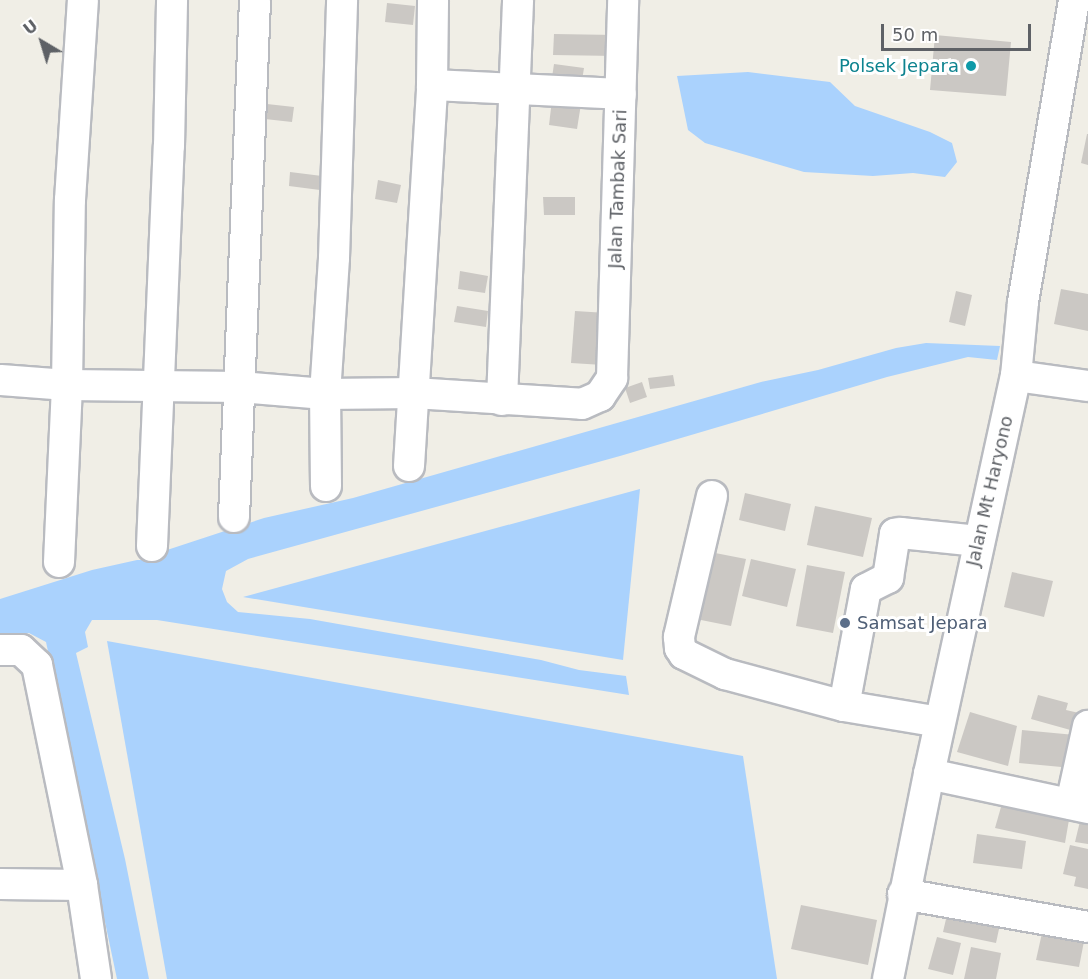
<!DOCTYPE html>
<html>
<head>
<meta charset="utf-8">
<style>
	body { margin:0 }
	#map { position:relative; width:1088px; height:979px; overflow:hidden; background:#f0eee6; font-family:"DejaVu Sans",sans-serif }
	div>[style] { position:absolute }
	.water>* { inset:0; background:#aad2fd }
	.building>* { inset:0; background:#cbc8c4 }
	.roads { filter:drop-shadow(2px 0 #b9bbc0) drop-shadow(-2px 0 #b9bbc0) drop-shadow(0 2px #b9bbc0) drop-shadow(0 -2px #b9bbc0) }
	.minor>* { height:30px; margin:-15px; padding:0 15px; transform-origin:15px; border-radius:15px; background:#fff }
	.dots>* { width:16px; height:16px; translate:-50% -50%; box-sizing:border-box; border:3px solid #fff; border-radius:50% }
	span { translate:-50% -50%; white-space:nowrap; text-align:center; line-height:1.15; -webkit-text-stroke:6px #fff; paint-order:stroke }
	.culture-label { font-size:18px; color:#0d838f }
	.right { translate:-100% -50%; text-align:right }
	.street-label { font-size:18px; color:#5e6166 }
	.service-label { font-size:18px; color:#4e5e75 }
	.left { translate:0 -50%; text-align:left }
	.north { position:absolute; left:12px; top:12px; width:60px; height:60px; -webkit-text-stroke:4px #fff; paint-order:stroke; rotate:322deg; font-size:16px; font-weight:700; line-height:24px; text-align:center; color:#5e6166 }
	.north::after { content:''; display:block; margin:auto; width:21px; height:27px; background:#5e6166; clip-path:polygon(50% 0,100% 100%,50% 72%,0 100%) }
	.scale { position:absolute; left:881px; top:24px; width:150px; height:27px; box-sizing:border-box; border:3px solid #5e6166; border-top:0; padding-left:8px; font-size:18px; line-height:21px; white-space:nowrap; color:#5e6166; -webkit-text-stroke:4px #fff; paint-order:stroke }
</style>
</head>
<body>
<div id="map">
	<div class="water">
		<div style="clip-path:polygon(748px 72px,830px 82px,855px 106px,930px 132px,952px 143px,957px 162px,945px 177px,913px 173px,873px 176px,804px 172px,705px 143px,688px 130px,677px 76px)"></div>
		<div style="clip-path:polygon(926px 343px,1000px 346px,997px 360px,968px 357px,887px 377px,620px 456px,248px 559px,226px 571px,222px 589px,227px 602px,238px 612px,310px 619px,541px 660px,579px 670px,626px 676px,629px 695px,157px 620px,92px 620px,85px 632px,88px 647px,76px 653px,125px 859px,149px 979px,117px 979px,46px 642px,29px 633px,0 641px,0 599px,92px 570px,137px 560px,161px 560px,164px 551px,264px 518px,353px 498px,761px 382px,818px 370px,896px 348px)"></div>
		<div style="clip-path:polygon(640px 489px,623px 660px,243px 597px)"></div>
		<div style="clip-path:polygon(107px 641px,743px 756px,777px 979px,167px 979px)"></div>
	</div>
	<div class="building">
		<div style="clip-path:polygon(387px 3px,415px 6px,413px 25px,385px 22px)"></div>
		<div style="clip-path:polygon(554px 34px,616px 35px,616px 56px,553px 55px)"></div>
		<div style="clip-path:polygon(935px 35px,1011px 42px,1006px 96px,930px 90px)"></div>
		<div style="clip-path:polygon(554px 64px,584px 68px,581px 87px,551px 84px)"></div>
		<div style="clip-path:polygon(552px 100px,581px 104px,577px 129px,549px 125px)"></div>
		<div style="clip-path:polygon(267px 104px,294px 107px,292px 122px,265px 119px)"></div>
		<div style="clip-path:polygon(1087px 134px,1088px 134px,1088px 165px,1081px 163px)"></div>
		<div style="clip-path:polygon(290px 172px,322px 176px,320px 190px,289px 186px)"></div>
		<div style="clip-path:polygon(378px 180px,401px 185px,397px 203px,375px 199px)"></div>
		<div style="clip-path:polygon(543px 197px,575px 197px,575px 215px,544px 215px)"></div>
		<div style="clip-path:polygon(460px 271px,488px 276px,485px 293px,458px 289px)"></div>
		<div style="clip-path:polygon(1061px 289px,1088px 294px,1088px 331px,1054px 324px)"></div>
		<div style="clip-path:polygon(956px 291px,972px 295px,965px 326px,949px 322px)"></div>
		<div style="clip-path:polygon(457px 306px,488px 311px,486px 327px,454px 322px)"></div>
		<div style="clip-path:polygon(575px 311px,607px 313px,603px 365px,571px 363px)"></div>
		<div style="clip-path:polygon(673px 375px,675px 386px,650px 389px,648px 378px)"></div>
		<div style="clip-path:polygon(642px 382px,647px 397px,630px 403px,625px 388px)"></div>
		<div style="clip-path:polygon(745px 493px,791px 504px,785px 531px,739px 520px)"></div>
		<div style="clip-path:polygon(815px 506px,872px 518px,863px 557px,807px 545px)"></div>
		<div style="clip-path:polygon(710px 552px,746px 559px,731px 626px,696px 619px)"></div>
		<div style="clip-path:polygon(751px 559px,796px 569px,787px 607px,742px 596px)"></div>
		<div style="clip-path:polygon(807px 565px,845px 572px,833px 633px,796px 626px)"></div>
		<div style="clip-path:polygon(1012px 572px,1053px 581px,1044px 617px,1004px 607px)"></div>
		<div style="clip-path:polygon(1038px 695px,1068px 703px,1066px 710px,1079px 713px,1074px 731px,1031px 719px)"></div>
		<div style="clip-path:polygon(970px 712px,1017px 726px,1008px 766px,957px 752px)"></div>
		<div style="clip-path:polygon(1022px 730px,1075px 735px,1072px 768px,1019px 763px)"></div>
		<div style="clip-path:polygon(1005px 793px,1071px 808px,1065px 843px,995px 828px)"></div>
		<div style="clip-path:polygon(1081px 817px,1088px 818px,1088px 844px,1075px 842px)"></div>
		<div style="clip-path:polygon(977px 834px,1026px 841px,1022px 869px,973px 863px)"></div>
		<div style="clip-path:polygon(1070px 845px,1088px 849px,1088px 889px,1074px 886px,1076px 877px,1063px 874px)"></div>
		<div style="clip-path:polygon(801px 905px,877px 920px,868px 965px,791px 949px)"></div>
		<div style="clip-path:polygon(949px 906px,1002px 915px,996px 943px,943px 932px)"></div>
		<div style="clip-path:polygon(1044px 924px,1086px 931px,1079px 967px,1036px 960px)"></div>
		<div style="clip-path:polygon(937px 937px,961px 943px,953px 975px,928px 969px)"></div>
		<div style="clip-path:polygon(971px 947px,1001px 953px,996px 979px,964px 979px)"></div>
	</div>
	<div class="roads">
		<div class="minor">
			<div style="left:432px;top:85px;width:189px;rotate:2.7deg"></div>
			<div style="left:1016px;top:376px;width:73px;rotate:7.9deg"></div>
			<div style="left:1px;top:380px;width:66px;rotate:4.3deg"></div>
			<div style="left:67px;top:385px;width:173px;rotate:0.7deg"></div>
			<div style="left:240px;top:387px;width:85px;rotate:4.7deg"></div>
			<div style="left:325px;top:394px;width:89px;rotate:-0.6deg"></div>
			<div style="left:414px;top:393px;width:168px;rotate:3.7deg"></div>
			<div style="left:582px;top:404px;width:20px;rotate:-24deg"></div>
			<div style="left:600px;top:396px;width:22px;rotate:-56deg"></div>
			<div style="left:612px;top:378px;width:378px;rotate:-88.3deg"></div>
			<div style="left:502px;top:400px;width:400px;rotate:-87.7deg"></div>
			<div style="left:409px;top:466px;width:382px;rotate:-86.5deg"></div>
			<div style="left:432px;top:85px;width:85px;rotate:-89.3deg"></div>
			<div style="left:326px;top:486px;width:92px;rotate:-90.6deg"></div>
			<div style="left:325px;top:394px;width:136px;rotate:-86.2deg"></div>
			<div style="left:334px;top:258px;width:258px;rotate:-88.2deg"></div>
			<div style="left:712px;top:496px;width:145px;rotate:103.2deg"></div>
			<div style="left:679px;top:637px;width:11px;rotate:85deg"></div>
			<div style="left:680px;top:648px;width:7px;rotate:56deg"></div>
			<div style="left:684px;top:654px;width:46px;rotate:26deg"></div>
			<div style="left:725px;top:674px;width:123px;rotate:15.1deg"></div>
			<div style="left:844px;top:706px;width:97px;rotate:9.5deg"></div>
			<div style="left:234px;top:517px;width:517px;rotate:-87.67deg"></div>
			<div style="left:152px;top:546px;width:400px;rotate:-87.6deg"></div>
			<div style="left:169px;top:146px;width:146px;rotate:-88.8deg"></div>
			<div style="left:59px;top:562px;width:177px;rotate:-87.4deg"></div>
			<div style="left:67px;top:385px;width:185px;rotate:-89.1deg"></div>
			<div style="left:70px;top:200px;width:200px;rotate:-86.3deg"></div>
			<div style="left:0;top:650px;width:21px"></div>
			<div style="left:21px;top:650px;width:22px;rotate:43deg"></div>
			<div style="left:37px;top:665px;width:225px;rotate:78.4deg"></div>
			<div style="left:82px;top:885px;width:95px;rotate:81.5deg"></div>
			<div style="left:844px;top:706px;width:119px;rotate:-79.4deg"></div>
			<div style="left:866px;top:589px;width:25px;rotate:-27deg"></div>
			<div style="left:888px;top:578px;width:45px;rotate:-81deg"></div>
			<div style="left:895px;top:534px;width:6px;rotate:-9deg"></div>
			<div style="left:901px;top:533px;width:77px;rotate:5.9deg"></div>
			<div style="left:929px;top:774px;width:163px;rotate:12.1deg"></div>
			<div style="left:1071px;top:804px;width:80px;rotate:-77.7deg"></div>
			<div style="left:0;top:884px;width:82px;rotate:0.7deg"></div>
			<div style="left:903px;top:894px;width:188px;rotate:10.1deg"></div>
			<div style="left:888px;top:979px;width:209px;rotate:-78.7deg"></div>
			<div style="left:929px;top:774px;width:407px;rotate:-77.7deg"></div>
			<div style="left:1016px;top:376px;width:74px;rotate:-84.6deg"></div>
			<div style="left:1023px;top:302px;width:306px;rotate:-80.4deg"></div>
		</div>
	</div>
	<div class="dots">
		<div style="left:971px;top:66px;background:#0f9aa8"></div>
		<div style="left:845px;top:623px;background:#5c6f8a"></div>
	</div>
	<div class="culture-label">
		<span class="right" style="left:959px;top:66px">Polsek Jepara</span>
	</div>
	<div class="street-label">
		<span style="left:618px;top:189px;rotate:-88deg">Jalan Tambak Sari</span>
		<span style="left:990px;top:491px;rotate:-77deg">Jalan Mt Haryono</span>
	</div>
	<div class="service-label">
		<span class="left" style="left:857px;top:623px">Samsat Jepara</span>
	</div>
	<div class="north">U</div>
	<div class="scale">50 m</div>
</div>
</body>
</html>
